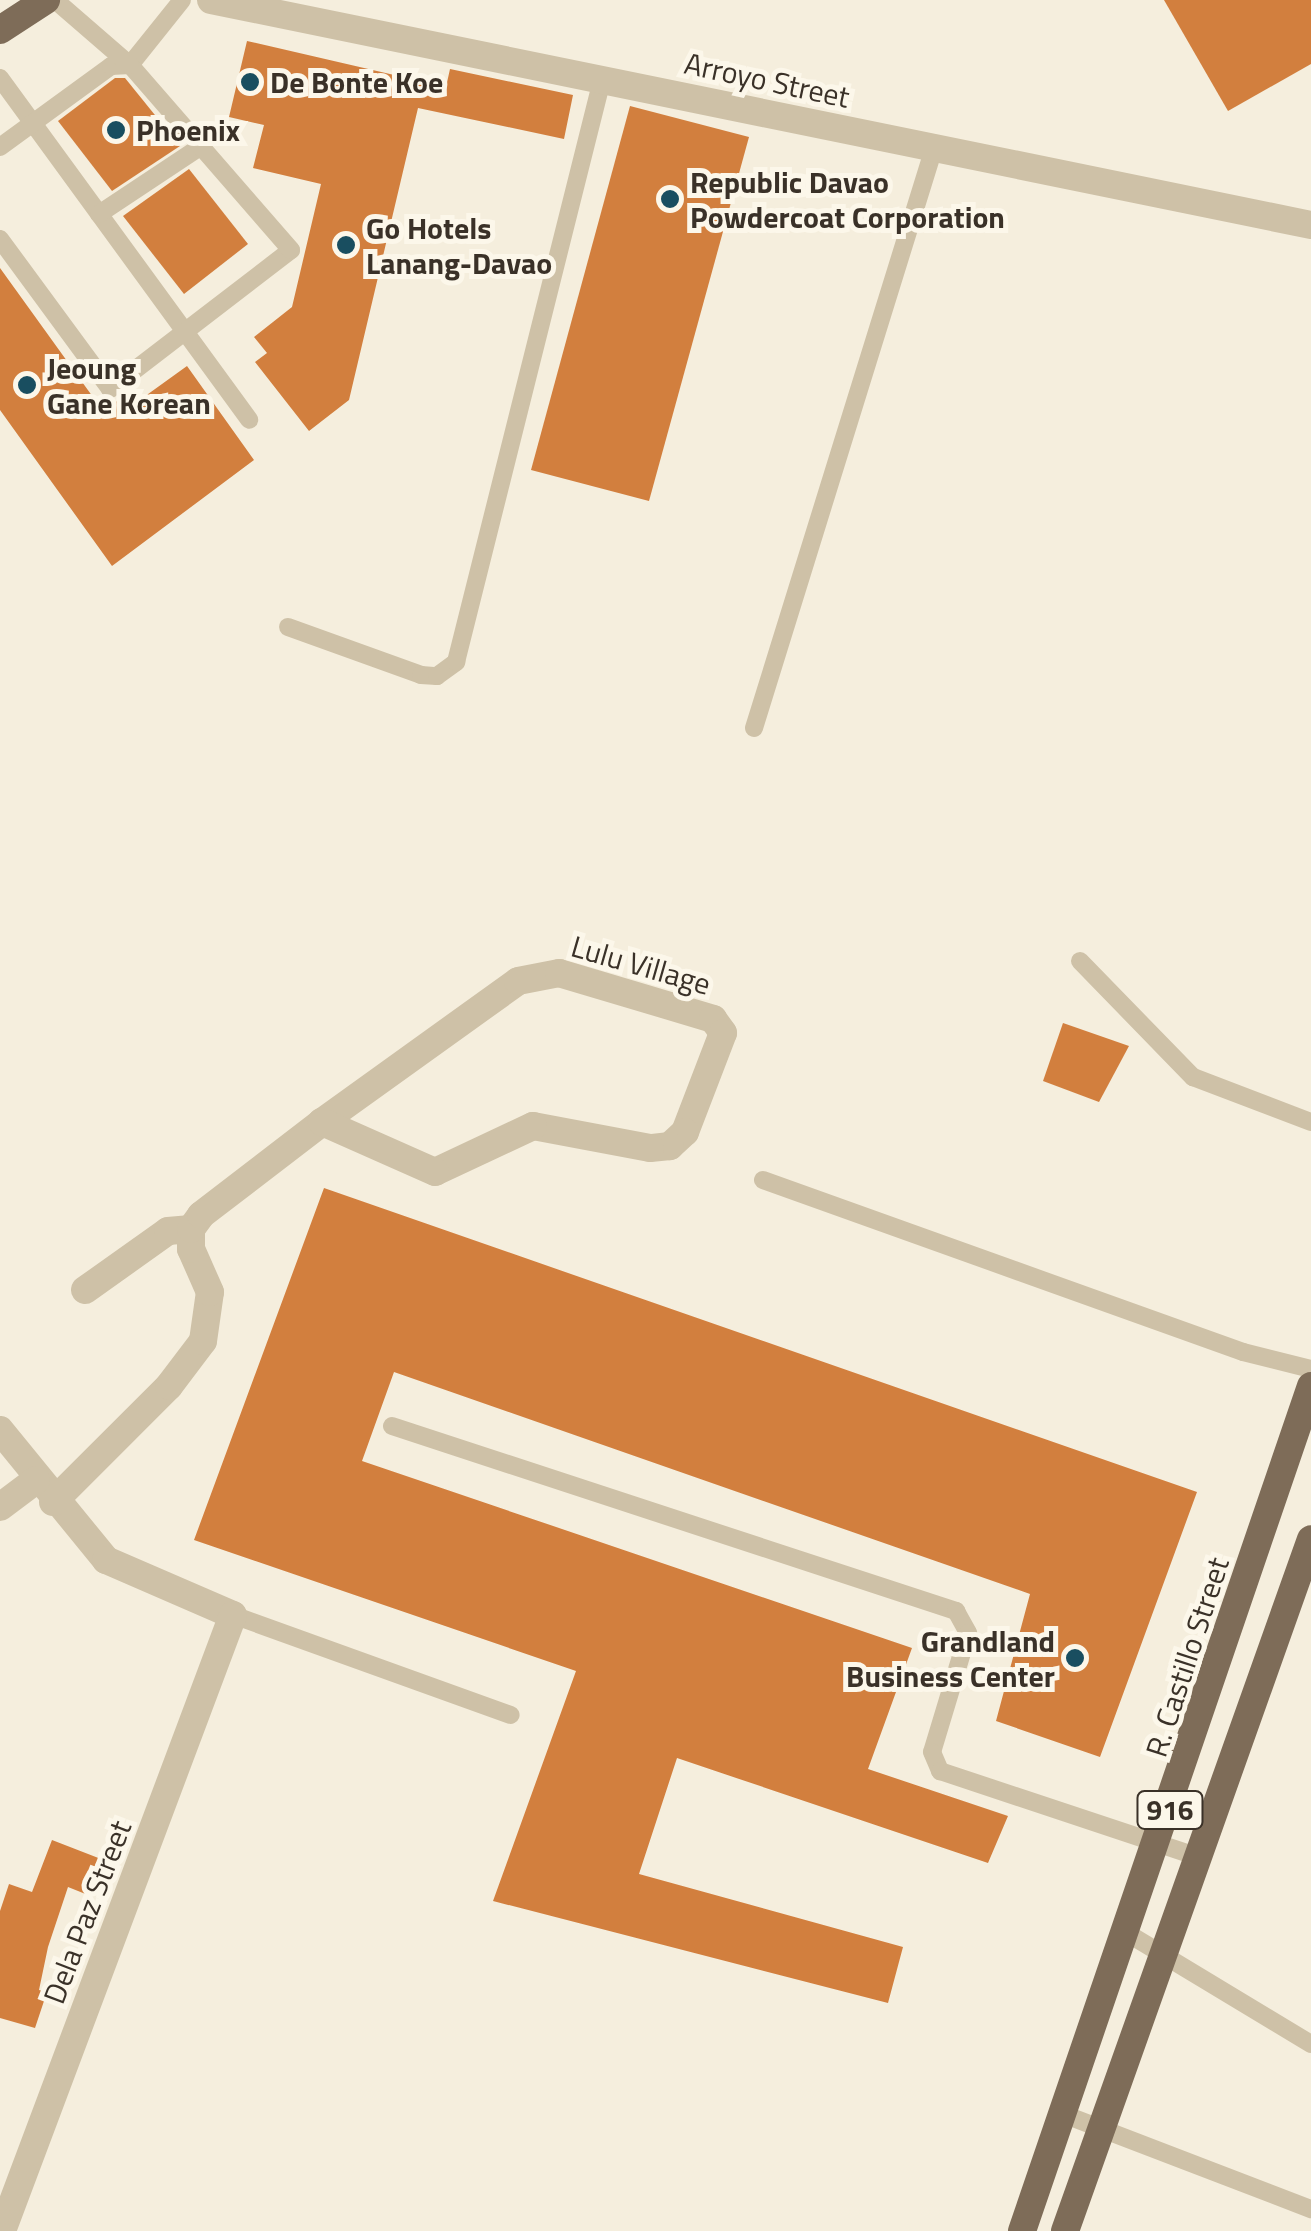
<!DOCTYPE html>
<html>
<head>
<meta charset="utf-8">
<style>
	body { margin:0 }
	#map { position:relative; width:1311px; height:2231px; overflow:hidden; background:#f5eedd; font-family:"Titillium Web",sans-serif }
	div>[style] { position:absolute }
	.building>* { inset:0; background:#d27f3e }
	.service>* { height:18px; margin:-9px; padding:0 9px; transform-origin:9px; border-radius:9px; background:#cec1a7 }
	.minor>* { height:28px; margin:-14px; padding:0 14px; transform-origin:14px; border-radius:14px; background:#cec1a7 }
	.tertiary>* { height:28px; margin:-14px; padding:0 14px; transform-origin:14px; border-radius:14px; background:#cec1a7 }
	.primary>* { height:28px; margin:-14px; padding:0 14px; transform-origin:14px; border-radius:14px; background:#7e6c58 }
	.dots>* { width:28px; height:28px; translate:-50% -50%; box-sizing:border-box; border:5px solid #fcf7ea; border-radius:50% }
	span { translate:-50% -50%; white-space:nowrap; text-align:center; line-height:1.15; -webkit-text-stroke:10px #fcf7ea; paint-order:stroke }
	.shield-label span { padding:2px 8px; background:#fcf7ea; border:2px solid; border-radius:8px; -webkit-text-stroke-width:0 }
	.shield-label { font-size:28px; color:#3a3128; font-weight:700 }
	.street-label { font-size:30px; color:#3a3128 }
	.poi-label { font-size:30px; color:#3a3128; font-weight:700 }
	.left { translate:0 -50%; text-align:left }
	.right { translate:-100% -50%; text-align:right }
</style>
</head>
<body>
<div id="map">
	<div class="building">
		<div style="clip-path:polygon(1164px 0,1311px 0,1311px 64px,1228px 111px)"></div>
		<div style="clip-path:polygon(247px 41px,446px 87px,450px 69px,573px 95px,564px 139px,418px 108px,349px 400px,309px 431px,255px 362px,267px 353px,254px 337px,292px 307px,321px 184px,253px 168px,264px 125px,229px 117px)"></div>
		<div style="clip-path:polygon(115px 78px,125px 78px,180px 146px,112px 191px,58px 121px)"></div>
		<div style="clip-path:polygon(630px 106px,749px 137px,649px 501px,531px 470px)"></div>
		<div style="clip-path:polygon(189px 169px,248px 244px,184px 294px,123px 216px)"></div>
		<div style="clip-path:polygon(0 268px,103px 411px,130px 392px,137px 402px,187px 366px,254px 460px,112px 566px,0 410px)"></div>
		<div style="clip-path:polygon(1063px 1023px,1129px 1046px,1099px 1102px,1043px 1081px)"></div>
		<div style="clip-path:polygon(324px 1188px,1197px 1492px,1100px 1757px,996px 1721px,1030px 1594px,394px 1372px,362px 1461px,912px 1648px,868px 1769px,1008px 1816px,988px 1863px,677px 1758px,639px 1874px,903px 1947px,888px 2003px,493px 1901px,576px 1671px,194px 1540px)"></div>
		<div style="clip-path:polygon(52px 1840px,101px 1859px,88px 1895px,68px 1887px,48px 1947px,39px 1990px,47px 1992px,35px 2028px,0 2018px,0 1911px,9px 1884px,32px 1892px)"></div>
	</div>
	<div class="service">
		<div style="left:0;top:78px;width:423px;rotate:53.9deg"></div>
		<div style="left:0;top:147px;width:137px;rotate:-36.1deg"></div>
		<div style="left:111px;top:66px;width:19px;rotate:-3deg"></div>
		<div style="left:130px;top:65px;width:83px;rotate:-51.3deg"></div>
		<div style="left:99px;top:214px;width:118px;rotate:-33.6deg"></div>
		<div style="left:0;top:239px;width:186px;rotate:53.7deg"></div>
		<div style="left:110px;top:389px;width:228px;rotate:-37.5deg"></div>
		<div style="left:291px;top:250px;width:245px;rotate:-131deg"></div>
		<div style="left:130px;top:65px;width:99px;rotate:-139.1deg"></div>
		<div style="left:288px;top:627px;width:141px;rotate:19.8deg"></div>
		<div style="left:421px;top:675px;width:16px;rotate:4deg"></div>
		<div style="left:437px;top:676px;width:24px;rotate:-36deg"></div>
		<div style="left:456px;top:662px;width:600px;rotate:-75.92deg"></div>
		<div style="left:754px;top:728px;width:607px;rotate:-72.76deg"></div>
		<div style="left:1080px;top:961px;width:162px;rotate:45.8deg"></div>
		<div style="left:1193px;top:1077px;width:126px;rotate:20.9deg"></div>
		<div style="left:763px;top:1180px;width:510px;rotate:19.71deg"></div>
		<div style="left:1243px;top:1352px;width:70px;rotate:14deg"></div>
		<div style="left:392px;top:1426px;width:594px;rotate:18.16deg"></div>
		<div style="left:956px;top:1611px;width:25px;rotate:61deg"></div>
		<div style="left:968px;top:1633px;width:124px;rotate:106.8deg"></div>
		<div style="left:932px;top:1752px;width:21px;rotate:67deg"></div>
		<div style="left:940px;top:1771px;width:269px;rotate:18.4deg"></div>
		<div style="left:233px;top:1615px;width:295px;rotate:19.8deg"></div>
		<div style="left:1127px;top:1933px;width:215px;rotate:31.1deg"></div>
		<div style="left:1063px;top:2114px;width:266px;rotate:21deg"></div>
	</div>
	<div class="minor">
		<div style="left:85px;top:1290px;width:102px;rotate:-35.4deg"></div>
		<div style="left:168px;top:1231px;width:23px;rotate:-5deg"></div>
		<div style="left:0;top:1430px;width:168px;rotate:50.8deg"></div>
		<div style="left:106px;top:1560px;width:138px;rotate:23.4deg"></div>
		<div style="left:233px;top:1615px;width:658px;rotate:110.56deg"></div>
		<div style="left:53px;top:1502px;width:164px;rotate:-45deg"></div>
		<div style="left:169px;top:1386px;width:56px;rotate:-52.9deg"></div>
		<div style="left:203px;top:1341px;width:49px;rotate:-81.9deg"></div>
		<div style="left:210px;top:1292px;width:47px;rotate:-113.8deg"></div>
		<div style="left:191px;top:1249px;width:20px;rotate:-90deg"></div>
		<div style="left:191px;top:1229px;width:17px;rotate:-54deg"></div>
		<div style="left:201px;top:1215px;width:153px;rotate:-37.5deg"></div>
		<div style="left:322px;top:1122px;width:241px;rotate:-35.7deg"></div>
		<div style="left:518px;top:981px;width:42px;rotate:-11deg"></div>
		<div style="left:559px;top:973px;width:161px;rotate:16.6deg"></div>
		<div style="left:713px;top:1019px;width:17px;rotate:54deg"></div>
		<div style="left:723px;top:1033px;width:106px;rotate:111deg"></div>
		<div style="left:685px;top:1132px;width:21px;rotate:137deg"></div>
		<div style="left:670px;top:1146px;width:20px;rotate:174deg"></div>
		<div style="left:650px;top:1148px;width:119px;rotate:-169.4deg"></div>
		<div style="left:533px;top:1126px;width:108px;rotate:154.9deg"></div>
		<div style="left:435px;top:1172px;width:124px;rotate:-156.1deg"></div>
		<div style="left:0;top:1507px;width:45px;rotate:-36.9deg"></div>
	</div>
	<div class="tertiary">
		<div style="left:211px;top:0;width:1123px;rotate:11.56deg"></div>
	</div>
	<div class="primary">
		<div style="left:0;top:30px;width:55px;rotate:-33.1deg"></div>
		<div style="left:1022px;top:2231px;width:893px;rotate:-71.12deg"></div>
		<div style="left:1065px;top:2231px;width:734px;rotate:-70.43deg"></div>
	</div>
	<div class="dots">
		<div style="left:250px;top:82px;background:#194e60"></div>
		<div style="left:116px;top:130px;background:#194e60"></div>
		<div style="left:670px;top:199px;background:#194e60"></div>
		<div style="left:346px;top:245px;background:#194e60"></div>
		<div style="left:27px;top:385px;background:#194e60"></div>
		<div style="left:1075px;top:1658px;background:#194e60"></div>
	</div>
	<div class="shield-label">
		<span style="left:1170px;top:1810px">916</span>
	</div>
	<div class="street-label">
		<span style="left:767px;top:80px;rotate:12deg">Arroyo Street</span>
		<span style="left:641px;top:965px;rotate:16deg">Lulu Village</span>
		<span style="left:1187px;top:1657px;rotate:-72deg">R. Castillo Street</span>
		<span style="left:87px;top:1912px;rotate:-69deg">Dela Paz Street</span>
	</div>
	<div class="poi-label">
		<span class="left" style="left:270px;top:82px">De Bonte Koe</span>
		<span class="left" style="left:136px;top:130px">Phoenix</span>
		<span class="left" style="left:690px;top:199px">Republic Davao<br>Powdercoat Corporation</span>
		<span class="left" style="left:366px;top:245px">Go Hotels<br>Lanang-Davao</span>
		<span class="left" style="left:47px;top:385px">Jeoung<br>Gane Korean</span>
		<span class="right" style="left:1055px;top:1658px">Grandland<br>Business Center</span>
	</div>
</div>
</body>
</html>
